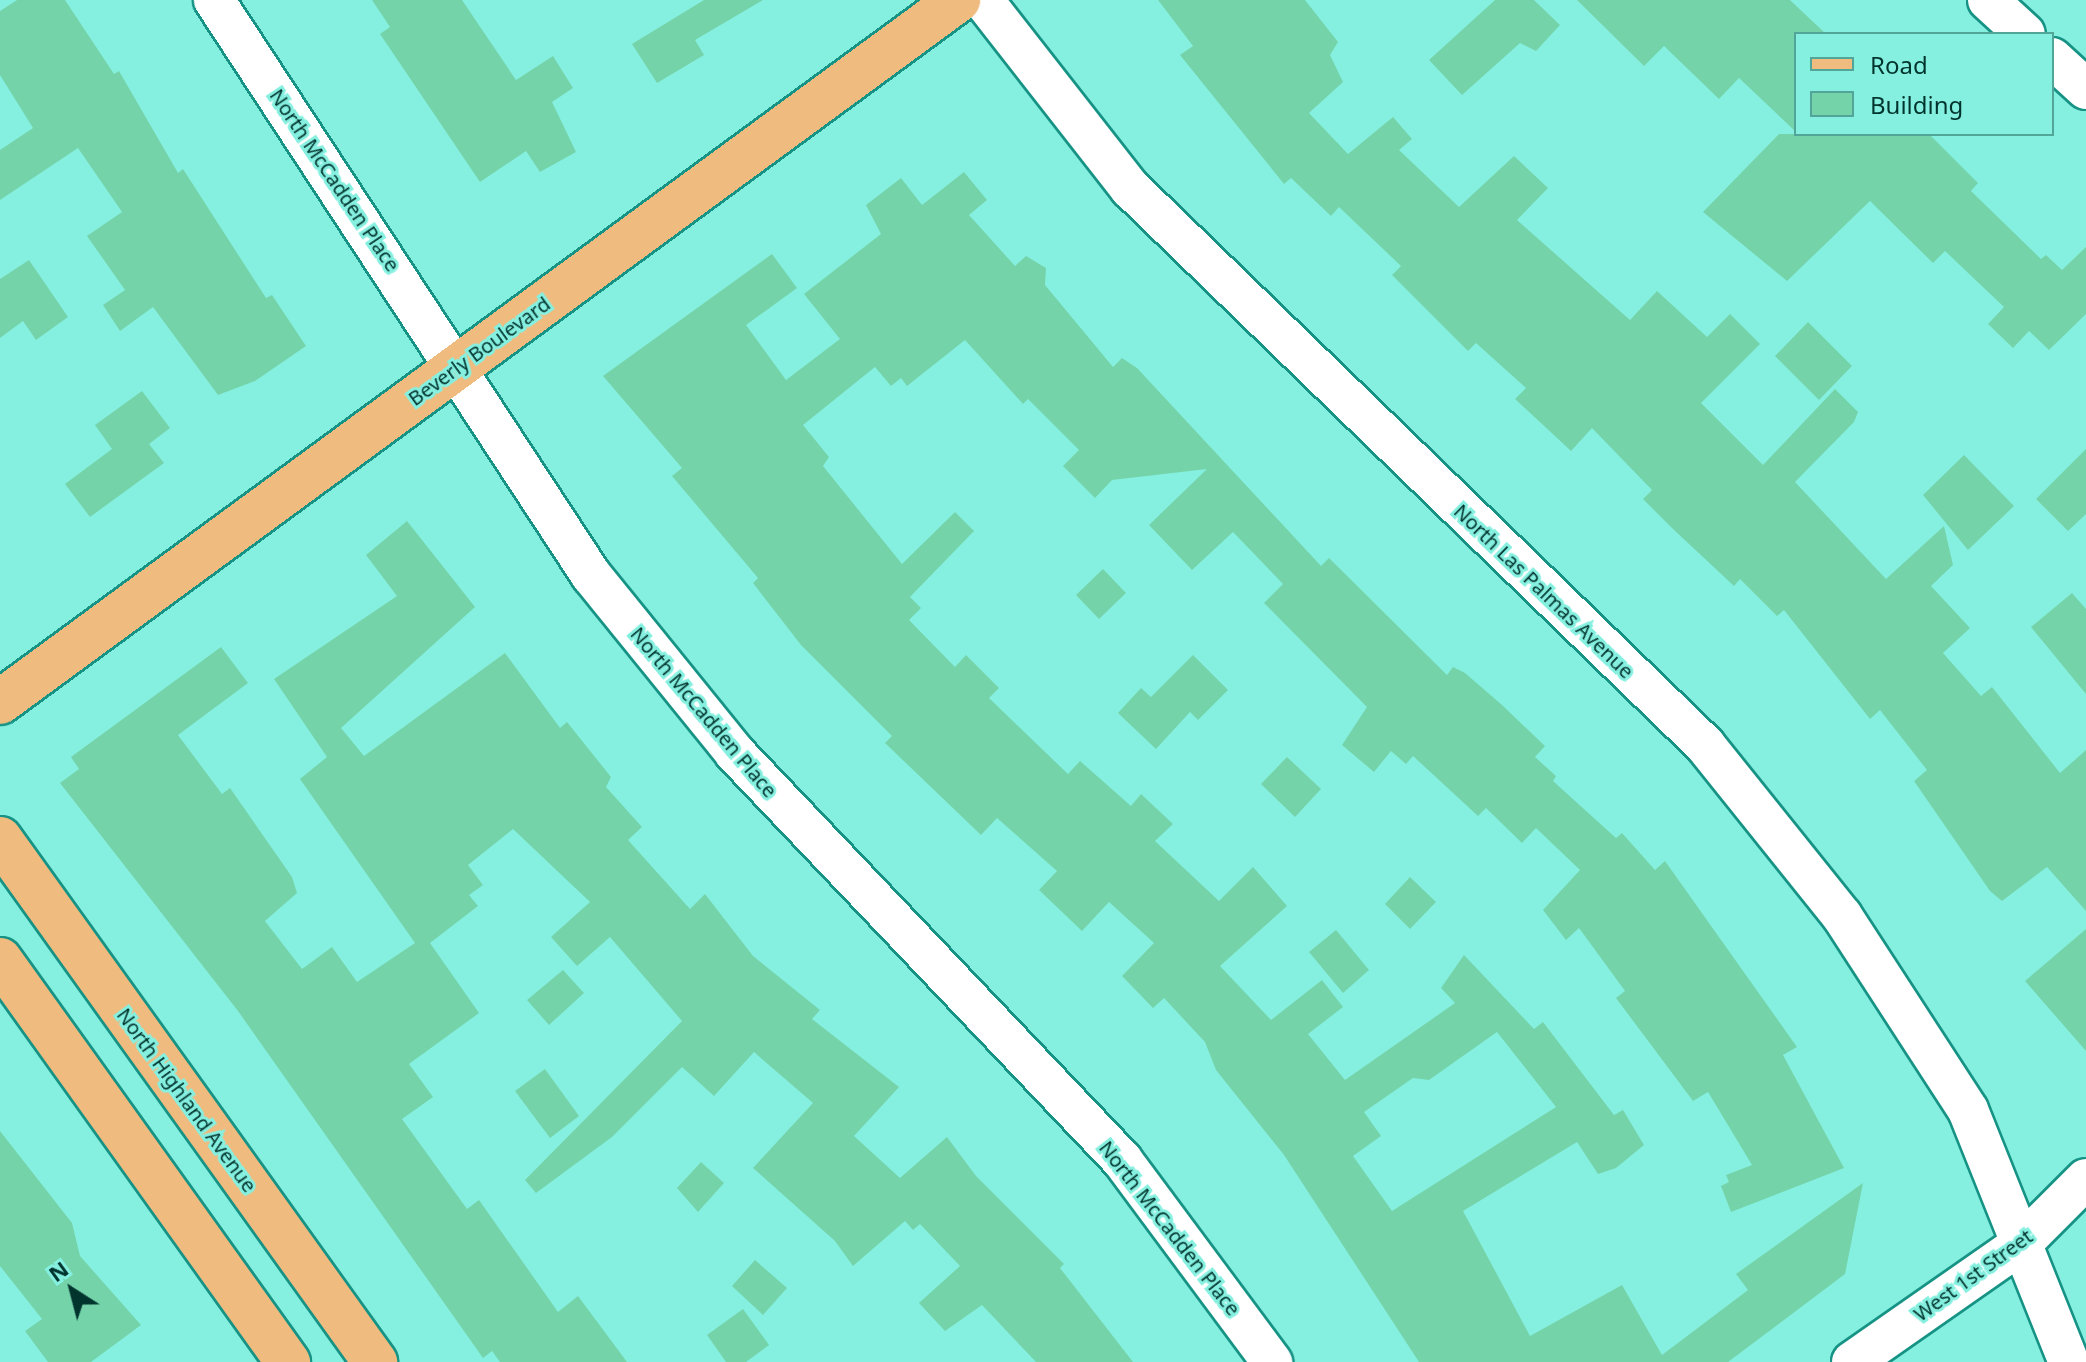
<!DOCTYPE html>
<html>
<head>
<meta charset="utf-8">
<style>
	body { margin:0 }
	#map { position:relative; width:2086px; height:1362px; overflow:hidden; background:#86f0e0; font-family:"Noto Sans",sans-serif }
	div>[style] { position:absolute }
	.building>* { inset:0; background:#75d3a9 }
	.roads { filter:drop-shadow(2px 0 #179385) drop-shadow(-2px 0 #179385) drop-shadow(0 2px #179385) drop-shadow(0 -2px #179385) }
	.minor>* { height:40px; margin:-20px; padding:0 20px; transform-origin:20px; border-radius:20px; background:#fff }
	.major>* { height:44px; margin:-22px; padding:0 22px; transform-origin:22px; border-radius:22px; background:#efbb7f }
	span { translate:-50% -50%; white-space:nowrap; text-align:center; line-height:1.15; -webkit-text-stroke:6px #86f0e0; paint-order:stroke }
	.street-label { font-size:20px; color:#02342e }
	.legend { position:absolute; left:1794px; top:32px; width:260px; height:104px; box-sizing:border-box; background:#86f0e0; border:2px solid #51a599; margin:0; padding:10px 14px; list-style:none; font-size:24px; color:#02342e }
	.legend li { display:flex; align-items:center; gap:16px; height:40px }
	.legend b { width:40px; border:2px solid #51a599 }
	.north { position:absolute; left:32px; top:1250px; width:80px; height:80px; -webkit-text-stroke:6px #86f0e0; paint-order:stroke; rotate:324deg; font-size:22px; font-weight:700; line-height:32px; text-align:center; color:#02342e }
	.north::after { content:''; display:block; margin:auto; width:28px; height:36px; background:#02342e; clip-path:polygon(50% 0,100% 100%,50% 72%,0 100%) }
</style>
</head>
<body>
<div id="map">
	<div class="building">
		<div style="clip-path:polygon(17px 0,65px 0,114px 74px,119px 71px,178px 173px,183px 169px,266px 298px,272px 295px,306px 346px,255px 381px,218px 395px,153px 307px,120px 331px,103px 305px,125px 290px,87px 236px,122px 212px,78px 148px,0 200px,0 150px,33px 128px,0 75px,0 11px)"></div>
		<div style="clip-path:polygon(372px 0,462px 0,516px 80px,553px 56px,573px 88px,552px 102px,576px 152px,540px 172px,526px 151px,480px 182px,380px 34px,390px 27px)"></div>
		<div style="clip-path:polygon(704px 0,763px 0,695px 40px,704px 55px,657px 83px,632px 44px)"></div>
		<div style="clip-path:polygon(1158px 0,1305px 0,1338px 42px,1330px 55px,1343px 82px,1309px 113px,1348px 154px,1393px 117px,1412px 139px,1399px 150px,1459px 207px,1514px 156px,1548px 188px,1517px 220px,1630px 320px,1657px 291px,1707px 337px,1730px 314px,1760px 344px,1701px 403px,1763px 465px,1835px 389px,1858px 412px,1854px 422px,1795px 482px,1886px 579px,1944px 526px,1953px 565px,1931px 586px,1970px 628px,1943px 653px,1981px 696px,1992px 687px,2060px 773px,2086px 750px,2086px 911px,2047px 867px,2002px 901px,1990px 891px,1914px 781px,1927px 770px,1880px 710px,1870px 719px,1784px 610px,1777px 616px,1740px 579px,1734px 586px,1673px 529px,1643px 499px,1652px 490px,1592px 428px,1571px 451px,1515px 399px,1526px 388px,1476px 343px,1468px 351px,1392px 275px,1401px 266px,1339px 207px,1331px 216px,1291px 178px,1284px 184px,1180px 55px,1193px 46px)"></div>
		<div style="clip-path:polygon(1495px 0,1534px 0,1560px 25px,1536px 51px,1520px 43px,1462px 95px,1429px 60px)"></div>
		<div style="clip-path:polygon(1577px 0,1790px 0,1826px 34px,1796px 34px,1796px 132px,1739px 78px,1719px 99px,1664px 46px,1644px 66px)"></div>
		<div style="clip-path:polygon(1779px 134px,1929px 134px,1978px 183px,1971px 191px,2041px 259px,2046px 255px,2062px 270px,2086px 247px,2086px 314px,2049px 350px,2029px 331px,2013px 348px,1988px 324px,2004px 307px,1945px 251px,1933px 263px,1870px 201px,1787px 281px,1703px 212px)"></div>
		<div style="clip-path:polygon(evenodd,964px 172px,987px 200px,969px 215px,1015px 266px,1026px 256px,1046px 268px,1045px 285px,1113px 367px,1122px 358px,1137px 368px,1321px 566px,1329px 558px,1447px 675px,1453px 667px,1465px 673px,1502px 705px,1545px 746px,1535px 757px,1556px 776px,1553px 781px,1616px 838px,1622px 833px,1655px 870px,1665px 861px,1797px 1047px,1783px 1055px,1844px 1168px,1731px 1212px,1721px 1186px,1729px 1182px,1726px 1175px,1752px 1165px,1708px 1092px,1693px 1101px,1616px 998px,1625px 991px,1579px 928px,1566px 940px,1543px 910px,1580px 870px,1536px 828px,1522px 843px,1486px 808px,1478px 816px,1413px 756px,1406px 764px,1391px 751px,1374px 772px,1342px 745px,1367px 707px,1264px 603px,1283px 584px,1233px 532px,1192px 570px,1149px 525px,1207px 469px,1112px 480px,1095px 498px,1063px 466px,1079px 450px,1028px 399px,1023px 404px,965px 340px,907px 386px,901px 378px,891px 386px,875px 367px,803px 425px,829px 457px,823px 466px,902px 564px,955px 512px,974px 531px,910px 597px,921px 608px,909px 620px,955px 667px,966px 655px,999px 688px,989px 698px,1068px 774px,1080px 761px,1131px 806px,1141px 794px,1173px 824px,1155px 841px,1219px 901px,1253px 867px,1287px 906px,1220px 966px,1271px 1020px,1322px 980px,1343px 1007px,1308px 1034px,1345px 1080px,1455px 1003px,1441px 988px,1464px 955px,1534px 1029px,1543px 1022px,1614px 1115px,1623px 1110px,1644px 1145px,1616px 1168px,1598px 1174px,1577px 1142px,1463px 1211px,1530px 1336px,1622px 1285px,1662px 1355px,1748px 1290px,1736px 1274px,1863px 1183px,1845px 1274px,1728px 1362px,1419px 1362px,1284px 1155px,1216px 1070px,1205px 1042px,1164px 998px,1153px 1008px,1122px 976px,1154px 943px,1109px 902px,1082px 931px,1039px 890px,1057px 871px,997px 818px,981px 835px,885px 743px,892px 736px,801px 645px,753px 583px,758px 578px,672px 476px,682px 468px,603px 376px,772px 254px,797px 288px,746px 325px,786px 380px,840px 339px,804px 294px,881px 234px,866px 205px,901px 178px,922px 205px,964px 172px,1497px 1032px,1556px 1107px,1392px 1211px,1353px 1156px,1381px 1136px,1364px 1112px,1413px 1078px,1429px 1080px,1497px 1032px)"></div>
		<div style="clip-path:polygon(29px 260px,68px 317px,36px 340px,23px 321px,0 338px,0 279px)"></div>
		<div style="clip-path:polygon(1808px 322px,1852px 366px,1819px 400px,1775px 356px)"></div>
		<div style="clip-path:polygon(142px 391px,170px 428px,149px 444px,164px 463px,90px 517px,65px 484px,112px 449px,95px 425px)"></div>
		<div style="clip-path:polygon(2086px 449px,2086px 514px,2068px 531px,2036px 499px)"></div>
		<div style="clip-path:polygon(1964px 455px,2014px 506px,1968px 550px,1923px 495px)"></div>
		<div style="clip-path:polygon(407px 521px,475px 607px,341px 728px,364px 756px,505px 653px,560px 728px,567px 722px,611px 777px,606px 787px,642px 827px,628px 840px,690px 909px,705px 894px,753px 956px,820px 1010px,812px 1019px,899px 1087px,854px 1136px,900px 1178px,947px 1137px,976px 1176px,1064px 1264px,1060px 1268px,1133px 1362px,1036px 1362px,982px 1305px,945px 1331px,919px 1303px,960px 1266px,920px 1224px,913px 1230px,905px 1221px,853px 1266px,835px 1241px,753px 1168px,813px 1103px,754px 1052px,714px 1096px,682px 1067px,612px 1137px,536px 1193px,525px 1180px,682px 1021px,610px 937px,577px 966px,551px 937px,590px 902px,513px 829px,468px 865px,483px 885px,469px 895px,478px 906px,430px 943px,479px 1013px,409px 1064px,433px 1097px,402px 1119px,467px 1209px,479px 1200px,558px 1312px,578px 1296px,627px 1362px,500px 1362px,492px 1351px,483px 1358px,238px 1011px,60px 783px,79px 769px,71px 757px,221px 647px,248px 683px,178px 735px,222px 794px,230px 788px,292px 877px,297px 893px,265px 921px,302px 969px,332px 947px,357px 982px,415px 943px,300px 779px,327px 757px,274px 679px,397px 596px,366px 555px)"></div>
		<div style="clip-path:polygon(1103px 569px,1126px 593px,1099px 619px,1076px 595px)"></div>
		<div style="clip-path:polygon(2072px 593px,2086px 609px,2086px 694px,2031px 627px)"></div>
		<div style="clip-path:polygon(1193px 655px,1228px 690px,1198px 720px,1190px 712px,1156px 749px,1118px 713px,1141px 688px,1151px 697px)"></div>
		<div style="clip-path:polygon(1287px 757px,1321px 789px,1295px 817px,1261px 784px)"></div>
		<div style="clip-path:polygon(1410px 877px,1436px 902px,1410px 929px,1385px 904px)"></div>
		<div style="clip-path:polygon(2086px 929px,2086px 1051px,2025px 981px)"></div>
		<div style="clip-path:polygon(1336px 930px,1369px 970px,1343px 993px,1309px 952px)"></div>
		<div style="clip-path:polygon(563px 970px,584px 993px,549px 1025px,527px 1000px)"></div>
		<div style="clip-path:polygon(545px 1069px,579px 1116px,550px 1138px,515px 1091px)"></div>
		<div style="clip-path:polygon(0 1131px,72px 1223px,80px 1256px,141px 1325px,91px 1362px,48px 1362px,25px 1331px,42px 1319px,0 1266px)"></div>
		<div style="clip-path:polygon(701px 1162px,724px 1183px,698px 1212px,677px 1188px)"></div>
		<div style="clip-path:polygon(755px 1260px,787px 1288px,763px 1315px,732px 1286px)"></div>
		<div style="clip-path:polygon(743px 1309px,769px 1345px,746px 1362px,726px 1362px,707px 1335px)"></div>
	</div>
	<div class="roads">
		<div class="minor">
			<div style="left:214px;top:0;width:688px;rotate:56.75deg"></div>
			<div style="left:591px;top:575px;width:229px;rotate:51deg"></div>
			<div style="left:735px;top:753px;width:562px;rotate:46.44deg"></div>
			<div style="left:1122px;top:1160px;width:252px;rotate:53.4deg"></div>
			<div style="left:983px;top:0;width:239px;rotate:52deg"></div>
			<div style="left:1130px;top:188px;width:801px;rotate:44.09deg"></div>
			<div style="left:1705px;top:745px;width:219px;rotate:51.3deg"></div>
			<div style="left:1842px;top:916px;width:231px;rotate:57deg"></div>
			<div style="left:1968px;top:1110px;width:271px;rotate:68.2deg"></div>
			<div style="left:1988px;top:0;width:50px;rotate:42.6deg"></div>
			<div style="left:2052px;top:58px;width:46px;rotate:42.4deg"></div>
			<div style="left:1852px;top:1362px;width:206px;rotate:-34.9deg"></div>
			<div style="left:2021px;top:1244px;width:92px;rotate:-45deg"></div>
		</div>
		<div class="major">
			<div style="left:0;top:702px;width:1188px;rotate:-36.23deg"></div>
			<div style="left:0;top:839px;width:644px;rotate:54.36deg"></div>
			<div style="left:0;top:960px;width:495px;rotate:54.4deg"></div>
		</div>
	</div>
	<div class="street-label">
		<span style="left:335px;top:180px;rotate:56deg">North McCadden Place</span>
		<span style="left:479px;top:351px;rotate:-36deg">Beverly Boulevard</span>
		<span style="left:1544px;top:591px;rotate:44deg">North Las Palmas Avenue</span>
		<span style="left:704px;top:712px;rotate:50deg">North McCadden Place</span>
		<span style="left:187px;top:1100px;rotate:54deg">North Highland Avenue</span>
		<span style="left:1170px;top:1228px;rotate:52deg">North McCadden Place</span>
		<span style="left:1973px;top:1275px;rotate:-36deg">West 1st Street</span>
	</div>
	<ul class="legend">
	<li><b style="height:10px;background:#efbb7f"></b>Road</li>
	<li><b style="height:22px;background:#75d3a9"></b>Building</li>
	</ul>
	<div class="north">N</div>
</div>
</body>
</html>
